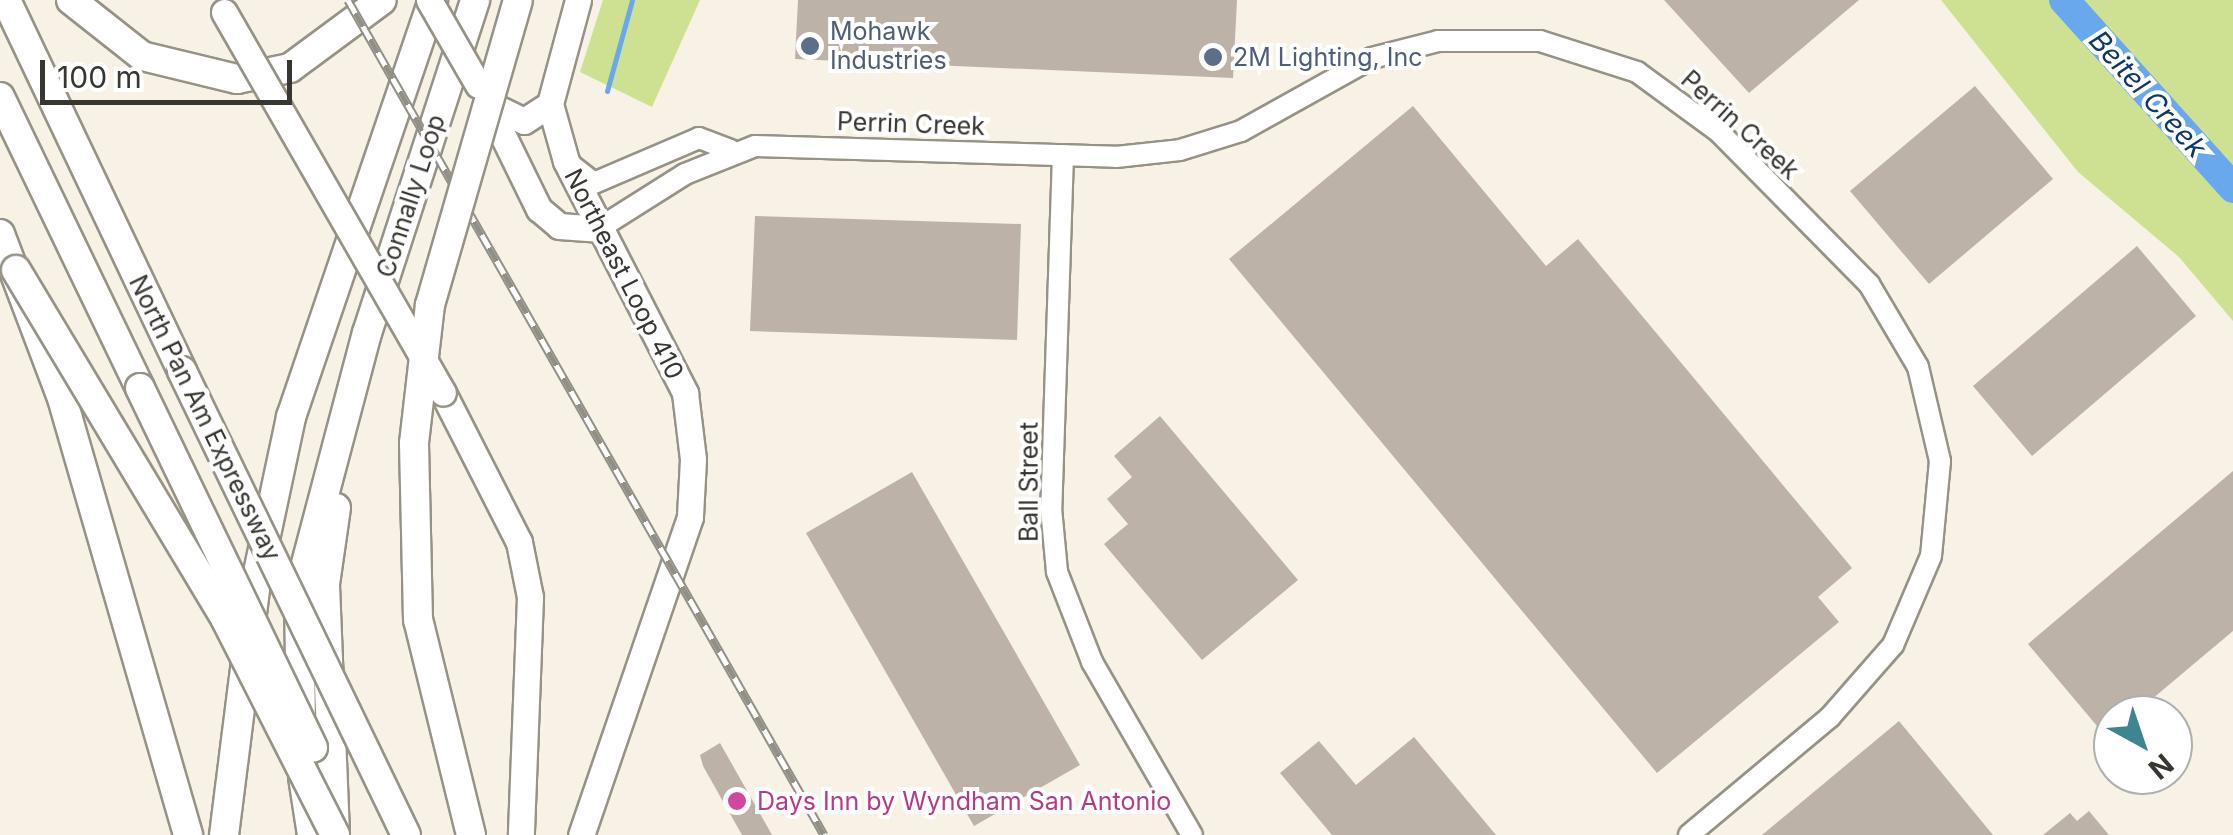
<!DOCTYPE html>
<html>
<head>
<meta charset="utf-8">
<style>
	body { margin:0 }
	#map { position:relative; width:2233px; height:835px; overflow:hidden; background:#f7f2e5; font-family:Inter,sans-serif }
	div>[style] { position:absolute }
	.green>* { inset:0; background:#cee193 }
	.stream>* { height:5px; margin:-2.5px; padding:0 2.5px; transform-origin:2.5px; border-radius:2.5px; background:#6aa8ed }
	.river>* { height:30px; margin:-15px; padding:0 15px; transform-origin:15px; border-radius:15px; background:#6aa8ed }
	.building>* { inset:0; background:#bdb2a8 }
	.roads { filter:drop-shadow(2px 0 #969285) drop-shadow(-2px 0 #969285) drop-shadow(0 2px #969285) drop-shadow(0 -2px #969285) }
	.minor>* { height:20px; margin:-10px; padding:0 10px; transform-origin:10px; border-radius:10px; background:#fff }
	.major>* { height:25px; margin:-12.5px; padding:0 12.5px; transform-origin:12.5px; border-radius:12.5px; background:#fff }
	.highway>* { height:28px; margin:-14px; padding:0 14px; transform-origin:14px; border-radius:14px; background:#fff }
	.rail>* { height:9px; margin-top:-4.5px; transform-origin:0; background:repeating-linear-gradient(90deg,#fff 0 15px,#928f86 0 30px); box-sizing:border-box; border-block:2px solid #928f86 }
	.bridges { filter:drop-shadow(2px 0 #969285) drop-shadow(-2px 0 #969285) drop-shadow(0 2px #969285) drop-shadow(0 -2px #969285) }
	.major-bridge>* { height:25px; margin:-12.5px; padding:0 12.5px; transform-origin:12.5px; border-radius:12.5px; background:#fff }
	.highway-bridge>* { height:28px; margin:-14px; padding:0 14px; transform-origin:14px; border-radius:14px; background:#fff }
	.dots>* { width:28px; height:28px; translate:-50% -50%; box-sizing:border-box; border:5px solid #fff; border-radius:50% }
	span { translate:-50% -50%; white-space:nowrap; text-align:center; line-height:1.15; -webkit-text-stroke:8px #fff; paint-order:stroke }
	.service-label { font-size:25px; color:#4e5e75 }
	.left { translate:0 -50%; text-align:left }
	.street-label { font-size:25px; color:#383631 }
	.hotel-label { font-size:25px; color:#b23c85 }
	.water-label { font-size:28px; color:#0d3965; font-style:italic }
	.north { position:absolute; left:2093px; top:695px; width:100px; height:100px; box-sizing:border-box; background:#fff; border:2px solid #afafad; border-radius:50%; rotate:140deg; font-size:28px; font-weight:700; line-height:40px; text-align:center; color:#383631 }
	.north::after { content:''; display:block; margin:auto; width:35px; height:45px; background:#3f8591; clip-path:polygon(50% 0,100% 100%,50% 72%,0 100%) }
	.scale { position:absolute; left:40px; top:60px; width:252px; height:45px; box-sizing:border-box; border:5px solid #383631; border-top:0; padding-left:12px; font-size:30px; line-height:35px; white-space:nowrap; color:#383631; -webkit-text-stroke:8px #fff; paint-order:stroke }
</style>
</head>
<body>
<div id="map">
	<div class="green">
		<div style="clip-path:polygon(603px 0,700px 0,652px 107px,580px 72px)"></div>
		<div style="clip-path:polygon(1941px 0,2233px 0,2233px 321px,2179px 257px,2078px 172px)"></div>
	</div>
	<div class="stream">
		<div style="left:607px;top:91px;width:94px;rotate:-74.6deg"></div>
	</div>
	<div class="river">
		<div style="left:2064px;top:0;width:253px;rotate:48deg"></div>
	</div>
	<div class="building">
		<div style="clip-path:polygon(798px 0,1237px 0,1233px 78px,795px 59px)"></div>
		<div style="clip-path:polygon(1664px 0,1859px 0,1749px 93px)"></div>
		<div style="clip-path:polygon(1975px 86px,2053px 179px,1929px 284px,1850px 191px)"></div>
		<div style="clip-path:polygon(1413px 106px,1546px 266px,1578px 239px,1852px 568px,1818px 597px,1839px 622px,1657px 773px,1229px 259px)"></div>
		<div style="clip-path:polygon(755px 216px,1021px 224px,1017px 340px,750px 331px)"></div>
		<div style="clip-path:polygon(2137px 246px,2196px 316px,2032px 456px,1973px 386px)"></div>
		<div style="clip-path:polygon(1160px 416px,1298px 580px,1202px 660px,1104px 544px,1128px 524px,1107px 499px,1132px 477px,1114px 456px)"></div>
		<div style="clip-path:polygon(2233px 471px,2233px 631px,2133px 715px,2113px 715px,2113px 745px,2028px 644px)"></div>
		<div style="clip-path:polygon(912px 472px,1080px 765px,974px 826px,806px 533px)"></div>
		<div style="clip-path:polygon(1899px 721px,1993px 835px,1762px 835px)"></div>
		<div style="clip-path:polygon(1414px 737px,1496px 835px,1332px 835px,1280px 773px,1319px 741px,1356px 785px)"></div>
		<div style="clip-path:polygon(720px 743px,772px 835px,742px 835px,703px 766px,700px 755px)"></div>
		<div style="clip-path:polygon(2089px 811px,2109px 835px,2043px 835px,2070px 813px,2077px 821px)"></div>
	</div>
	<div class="roads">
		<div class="minor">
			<div style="left:1063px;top:155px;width:353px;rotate:91.9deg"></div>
			<div style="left:1051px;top:508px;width:64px;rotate:84.6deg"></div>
			<div style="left:1057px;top:572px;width:97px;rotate:68.7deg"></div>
			<div style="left:1092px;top:662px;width:200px;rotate:60deg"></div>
			<div style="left:567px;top:162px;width:34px;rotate:38deg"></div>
			<div style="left:594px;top:183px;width:114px;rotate:-23.2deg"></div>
			<div style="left:699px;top:138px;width:34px;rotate:21deg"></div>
			<div style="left:598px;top:229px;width:103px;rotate:-32.3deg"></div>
			<div style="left:685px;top:174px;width:75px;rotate:-21.8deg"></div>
			<div style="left:755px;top:146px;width:361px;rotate:1.7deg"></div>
			<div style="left:1116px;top:157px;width:64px;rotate:-6.2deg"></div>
			<div style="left:1180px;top:150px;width:64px;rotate:-17.3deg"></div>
			<div style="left:1241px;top:131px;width:150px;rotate:-29.1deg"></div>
			<div style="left:1372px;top:58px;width:68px;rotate:-14.4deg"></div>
			<div style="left:1438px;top:41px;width:102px"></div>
			<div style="left:1540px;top:41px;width:102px;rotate:17.7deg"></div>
			<div style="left:1637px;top:72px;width:102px;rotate:36.2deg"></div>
			<div style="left:1719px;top:132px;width:214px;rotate:45.4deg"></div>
			<div style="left:1869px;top:284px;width:96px;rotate:59.4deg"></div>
			<div style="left:1918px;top:367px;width:97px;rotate:76.8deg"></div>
			<div style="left:1940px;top:461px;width:95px;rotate:95.4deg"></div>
			<div style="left:1931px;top:556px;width:97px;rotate:113.1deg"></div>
			<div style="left:1893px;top:645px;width:96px;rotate:131.2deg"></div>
			<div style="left:1830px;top:717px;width:184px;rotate:140.1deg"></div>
		</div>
		<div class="major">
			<div style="left:578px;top:0;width:108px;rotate:105.1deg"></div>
			<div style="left:550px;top:104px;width:59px;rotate:74.3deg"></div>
			<div style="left:566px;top:161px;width:261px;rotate:62.8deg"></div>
			<div style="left:685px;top:393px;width:66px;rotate:83.1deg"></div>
			<div style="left:693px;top:459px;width:58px;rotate:93deg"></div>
			<div style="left:690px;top:517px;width:336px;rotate:108.9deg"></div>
			<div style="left:487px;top:103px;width:41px;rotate:25.9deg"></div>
			<div style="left:524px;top:121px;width:31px;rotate:-33deg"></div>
			<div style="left:488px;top:105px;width:116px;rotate:63.9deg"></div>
			<div style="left:539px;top:209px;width:26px;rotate:40deg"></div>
			<div style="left:559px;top:226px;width:39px;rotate:4deg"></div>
			<div style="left:443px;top:393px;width:167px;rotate:63deg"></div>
			<div style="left:519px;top:542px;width:56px;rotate:78.7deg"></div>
			<div style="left:530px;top:597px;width:238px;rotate:92.2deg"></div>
		</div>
		<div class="highway">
			<div style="left:6px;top:0;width:411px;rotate:64.6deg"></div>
			<div style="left:71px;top:0;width:90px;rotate:38.3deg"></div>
			<div style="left:142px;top:56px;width:98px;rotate:13.6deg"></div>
			<div style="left:237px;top:79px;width:54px;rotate:-11.7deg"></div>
			<div style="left:290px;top:68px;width:114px;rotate:-36.5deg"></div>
			<div style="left:0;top:97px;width:323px;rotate:64.3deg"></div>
			<div style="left:0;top:234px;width:175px;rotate:69.3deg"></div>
			<div style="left:62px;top:398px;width:455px;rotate:73.9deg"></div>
			<div style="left:301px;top:724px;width:134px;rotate:-90.9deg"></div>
			<div style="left:299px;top:590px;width:266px;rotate:-75.2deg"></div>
			<div style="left:367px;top:333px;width:350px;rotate:-72deg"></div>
			<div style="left:303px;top:777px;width:59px;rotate:81.2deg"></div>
			<div style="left:335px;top:834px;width:250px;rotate:-92.3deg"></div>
			<div style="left:325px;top:584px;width:77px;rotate:-81.8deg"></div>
			<div style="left:224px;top:835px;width:255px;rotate:-82.8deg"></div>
			<div style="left:256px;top:582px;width:169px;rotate:-78deg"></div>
			<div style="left:291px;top:417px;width:441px;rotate:-71.2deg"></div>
		</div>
	</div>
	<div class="rail">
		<div style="left:348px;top:0;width:961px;rotate:60.31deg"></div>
	</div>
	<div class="bridges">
		<div class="major-bridge">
			<div style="left:429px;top:0;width:98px;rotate:60deg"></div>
			<div style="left:224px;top:12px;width:439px;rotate:60.1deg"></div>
		</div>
		<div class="highway-bridge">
			<div style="left:16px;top:270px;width:408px;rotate:59deg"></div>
			<div style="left:226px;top:620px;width:241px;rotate:63.1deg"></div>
			<div style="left:182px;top:371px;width:515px;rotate:64.23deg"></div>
			<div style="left:140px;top:388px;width:399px;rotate:64.3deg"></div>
			<div style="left:471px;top:835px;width:221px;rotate:-103.8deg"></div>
			<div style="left:418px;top:620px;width:177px;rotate:-91.3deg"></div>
			<div style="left:414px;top:443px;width:139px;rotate:-83.4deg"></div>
			<div style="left:430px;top:305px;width:316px;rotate:-73.9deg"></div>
		</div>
	</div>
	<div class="dots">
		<div style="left:810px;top:46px;background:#5c6f8a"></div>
		<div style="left:1213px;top:57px;background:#5c6f8a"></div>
		<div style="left:737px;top:801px;background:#d1479c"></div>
	</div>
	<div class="service-label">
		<span class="left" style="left:830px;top:46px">Mohawk<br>Industries</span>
		<span class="left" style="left:1233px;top:57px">2M Lighting, Inc</span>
	</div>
	<div class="street-label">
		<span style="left:911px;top:124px;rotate:2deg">Perrin Creek</span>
		<span style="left:1740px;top:125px;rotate:42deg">Perrin Creek</span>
		<span style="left:411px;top:196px;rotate:-72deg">Connally Loop</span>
		<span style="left:624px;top:274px;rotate:63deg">Northeast Loop 410</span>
		<span style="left:205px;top:418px;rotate:64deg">North Pan Am Expressway</span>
		<span style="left:1029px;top:482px;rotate:-90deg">Ball Street</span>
	</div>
	<div class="hotel-label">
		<span class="left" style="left:757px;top:801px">Days Inn by Wyndham San Antonio</span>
	</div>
	<div class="water-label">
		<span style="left:2148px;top:94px;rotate:48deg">Beitel Creek</span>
	</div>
	<div class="north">N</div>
	<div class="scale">100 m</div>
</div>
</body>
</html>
